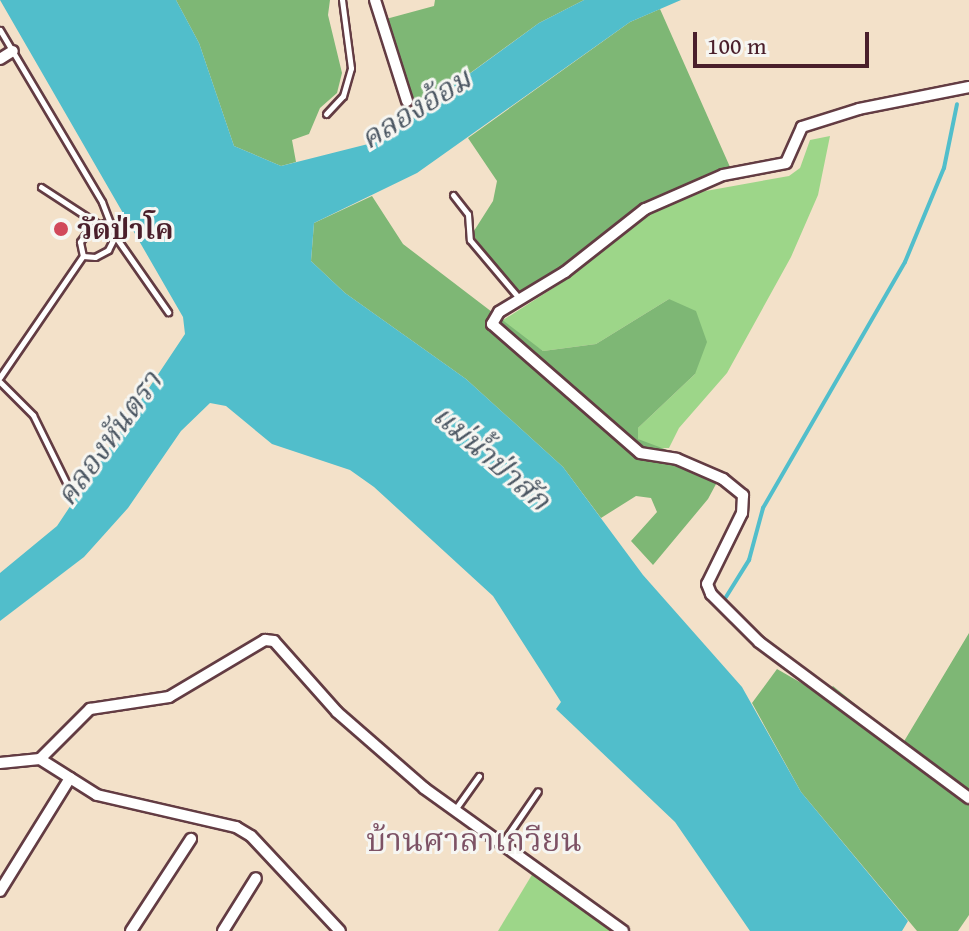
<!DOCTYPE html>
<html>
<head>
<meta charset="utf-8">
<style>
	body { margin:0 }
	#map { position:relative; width:969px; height:931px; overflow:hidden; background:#f3e1c9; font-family:"Gentium Book Plus","Noto Serif Thai",serif }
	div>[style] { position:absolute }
	.green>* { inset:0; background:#9dd689 }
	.forest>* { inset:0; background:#7eb775 }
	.water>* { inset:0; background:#51becb }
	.stream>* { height:4px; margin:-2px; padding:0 2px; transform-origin:2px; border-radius:2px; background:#51becb }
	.roads { filter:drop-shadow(2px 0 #633c43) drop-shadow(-2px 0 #633c43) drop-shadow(0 2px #633c43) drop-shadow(0 -2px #633c43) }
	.service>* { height:5px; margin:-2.5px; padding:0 2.5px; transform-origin:2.5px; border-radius:2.5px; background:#fff }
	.minor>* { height:10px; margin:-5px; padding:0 5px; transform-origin:5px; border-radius:5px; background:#fff }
	.dots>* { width:22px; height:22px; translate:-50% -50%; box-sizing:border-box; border:4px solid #f6f6f2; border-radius:50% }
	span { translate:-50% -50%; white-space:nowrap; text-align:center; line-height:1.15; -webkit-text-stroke:6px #f6f6f2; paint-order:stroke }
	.poi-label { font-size:28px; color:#4a1f2b; font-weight:700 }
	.left { translate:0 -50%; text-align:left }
	.water-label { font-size:30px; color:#4c5763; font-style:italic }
	.quarter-label { font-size:32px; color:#7d5265 }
	.scale { position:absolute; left:693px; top:32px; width:176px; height:36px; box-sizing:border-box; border:4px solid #4a1f2b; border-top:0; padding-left:10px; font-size:24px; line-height:28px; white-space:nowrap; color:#4a1f2b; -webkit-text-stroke:6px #f6f6f2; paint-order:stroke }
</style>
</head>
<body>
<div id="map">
	<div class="green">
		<div style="clip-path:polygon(830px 136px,818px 195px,791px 257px,727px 373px,679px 428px,669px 448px,651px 448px,638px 439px,638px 428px,695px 374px,669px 299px,596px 344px,543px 351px,500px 322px,561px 283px,647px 215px,689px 194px,789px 176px,800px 168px,810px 140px)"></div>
		<div style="clip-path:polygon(533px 873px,613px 931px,498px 931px)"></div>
	</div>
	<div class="forest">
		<div style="clip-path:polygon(176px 0,330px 0,328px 15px,342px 73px,337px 93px,320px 108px,309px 134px,292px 140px,296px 162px,281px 166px,234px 146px,199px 43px)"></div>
		<div style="clip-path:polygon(435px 0,584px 0,539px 23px,418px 111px,386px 19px,434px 6px)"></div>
		<div style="clip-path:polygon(660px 9px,730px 167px,727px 173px,686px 186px,519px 294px,472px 234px,493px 201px,497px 181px,468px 138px,630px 22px)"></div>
		<div style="clip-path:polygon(372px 196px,403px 244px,543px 351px,596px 344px,669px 299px,696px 311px,707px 342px,695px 374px,638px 428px,638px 439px,723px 471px,708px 499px,653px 565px,631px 541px,657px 512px,651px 498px,636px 496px,601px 518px,563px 467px,466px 379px,345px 293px,311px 261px,314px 223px)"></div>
		<div style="clip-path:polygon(969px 633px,969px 915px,958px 931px,917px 931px,801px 792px,752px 703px,777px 669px,824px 696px,833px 686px,903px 743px)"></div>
	</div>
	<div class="water">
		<div style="clip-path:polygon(176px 0,199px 43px,234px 146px,281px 166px,376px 142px,539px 23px,584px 0,681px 0,630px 22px,417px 173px,314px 223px,311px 261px,345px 293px,466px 379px,563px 467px,643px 575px,742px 687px,801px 792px,908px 921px,902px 931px,750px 931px,675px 822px,556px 709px,561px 702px,493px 596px,374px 487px,350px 470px,272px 444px,226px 406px,210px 403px,181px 431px,128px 508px,84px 557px,0 621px,0 573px,57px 526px,185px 334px,183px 317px,0 0)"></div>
	</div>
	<div class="stream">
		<div style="left:726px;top:597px;width:44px;rotate:-58.1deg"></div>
		<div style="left:749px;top:560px;width:54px;rotate:-74.9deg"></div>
		<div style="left:763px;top:508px;width:284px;rotate:-60deg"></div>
		<div style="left:905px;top:262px;width:102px;rotate:-67.5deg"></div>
		<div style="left:944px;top:168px;width:65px;rotate:-78.5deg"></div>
	</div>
	<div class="roads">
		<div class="service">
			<div style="left:0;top:30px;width:200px;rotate:59.3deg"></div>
			<div style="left:102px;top:202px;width:36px;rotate:69deg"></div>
			<div style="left:115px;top:236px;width:93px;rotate:55.1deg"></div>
			<div style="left:326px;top:114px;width:25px;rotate:-47deg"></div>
			<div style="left:343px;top:96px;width:29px;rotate:-74deg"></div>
			<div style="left:351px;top:68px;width:69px;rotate:-97.5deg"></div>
			<div style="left:41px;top:187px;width:68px;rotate:33deg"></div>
			<div style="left:453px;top:195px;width:24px;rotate:52deg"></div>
			<div style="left:468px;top:214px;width:26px;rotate:86deg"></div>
			<div style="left:470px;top:240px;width:76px;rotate:49.8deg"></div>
			<div style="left:107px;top:222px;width:18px;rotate:161deg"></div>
			<div style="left:90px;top:228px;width:17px;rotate:126deg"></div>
			<div style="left:80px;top:242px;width:14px;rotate:78deg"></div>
			<div style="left:83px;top:256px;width:12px;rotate:5deg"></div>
			<div style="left:95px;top:257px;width:15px;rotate:-28deg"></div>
			<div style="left:108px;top:250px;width:16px;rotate:-63deg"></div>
			<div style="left:0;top:377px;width:147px;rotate:-55.6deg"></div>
			<div style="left:0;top:382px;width:47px;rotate:45deg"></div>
			<div style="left:33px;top:415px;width:75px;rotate:63.8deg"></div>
			<div style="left:454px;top:811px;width:43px;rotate:-54.5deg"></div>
			<div style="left:501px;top:845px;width:65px;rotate:-55.6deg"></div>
		</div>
		<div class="minor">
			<div style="left:375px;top:0;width:106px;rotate:72.4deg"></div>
			<div style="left:0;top:59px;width:15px;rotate:-32deg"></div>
			<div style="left:969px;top:87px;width:112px;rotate:168.7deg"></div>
			<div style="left:859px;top:109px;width:60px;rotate:162.5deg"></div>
			<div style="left:802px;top:127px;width:39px;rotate:114deg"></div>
			<div style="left:786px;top:163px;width:64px;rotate:169.2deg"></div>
			<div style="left:723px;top:175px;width:85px;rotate:156.4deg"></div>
			<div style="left:645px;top:209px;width:102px;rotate:141.8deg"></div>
			<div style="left:565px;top:272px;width:77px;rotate:148.8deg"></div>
			<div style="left:499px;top:312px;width:14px;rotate:120deg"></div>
			<div style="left:492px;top:324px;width:196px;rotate:41.1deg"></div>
			<div style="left:640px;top:453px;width:37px;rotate:9deg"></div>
			<div style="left:677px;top:459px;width:50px;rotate:23.5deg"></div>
			<div style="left:723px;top:479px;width:26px;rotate:39deg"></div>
			<div style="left:743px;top:495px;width:18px;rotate:93deg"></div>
			<div style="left:742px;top:513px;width:79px;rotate:116.2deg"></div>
			<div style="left:707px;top:584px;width:11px;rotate:68deg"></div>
			<div style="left:711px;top:594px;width:68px;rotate:45deg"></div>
			<div style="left:759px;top:642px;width:262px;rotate:36.6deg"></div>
			<div style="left:40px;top:759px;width:71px;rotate:-45deg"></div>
			<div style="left:90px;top:709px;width:80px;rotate:-8.6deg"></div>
			<div style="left:169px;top:697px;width:112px;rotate:-30.7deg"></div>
			<div style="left:265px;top:640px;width:9px;rotate:6deg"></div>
			<div style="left:274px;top:641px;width:95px;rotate:48.4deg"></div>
			<div style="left:337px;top:712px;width:116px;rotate:41.1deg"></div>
			<div style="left:424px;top:788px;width:245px;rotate:35.7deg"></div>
			<div style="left:0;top:763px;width:40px;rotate:-5.7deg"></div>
			<div style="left:40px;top:759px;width:67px;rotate:32.3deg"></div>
			<div style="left:97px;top:795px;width:143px;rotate:13deg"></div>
			<div style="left:236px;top:827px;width:17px;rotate:31deg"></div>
			<div style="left:251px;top:836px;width:130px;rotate:46.9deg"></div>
			<div style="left:0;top:891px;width:133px;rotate:-58.2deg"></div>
			<div style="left:131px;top:931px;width:110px;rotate:-56.9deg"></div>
			<div style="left:223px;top:931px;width:62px;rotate:-58.1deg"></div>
		</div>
	</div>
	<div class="dots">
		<div style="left:61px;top:229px;background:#d1495b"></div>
	</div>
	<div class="poi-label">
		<span class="left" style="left:77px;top:229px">วัดป่าโค</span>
	</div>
	<div class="water-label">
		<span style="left:415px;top:108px;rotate:-32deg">คลองอ้อม</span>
		<span style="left:108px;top:438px;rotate:-54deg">คลองหันตรา</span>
		<span style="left:492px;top:457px;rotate:41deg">แม่น้ำป่าสัก</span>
	</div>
	<div class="quarter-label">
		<span style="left:474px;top:840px">บ้านศาลาเกวียน</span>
	</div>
	<div class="scale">100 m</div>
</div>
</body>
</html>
